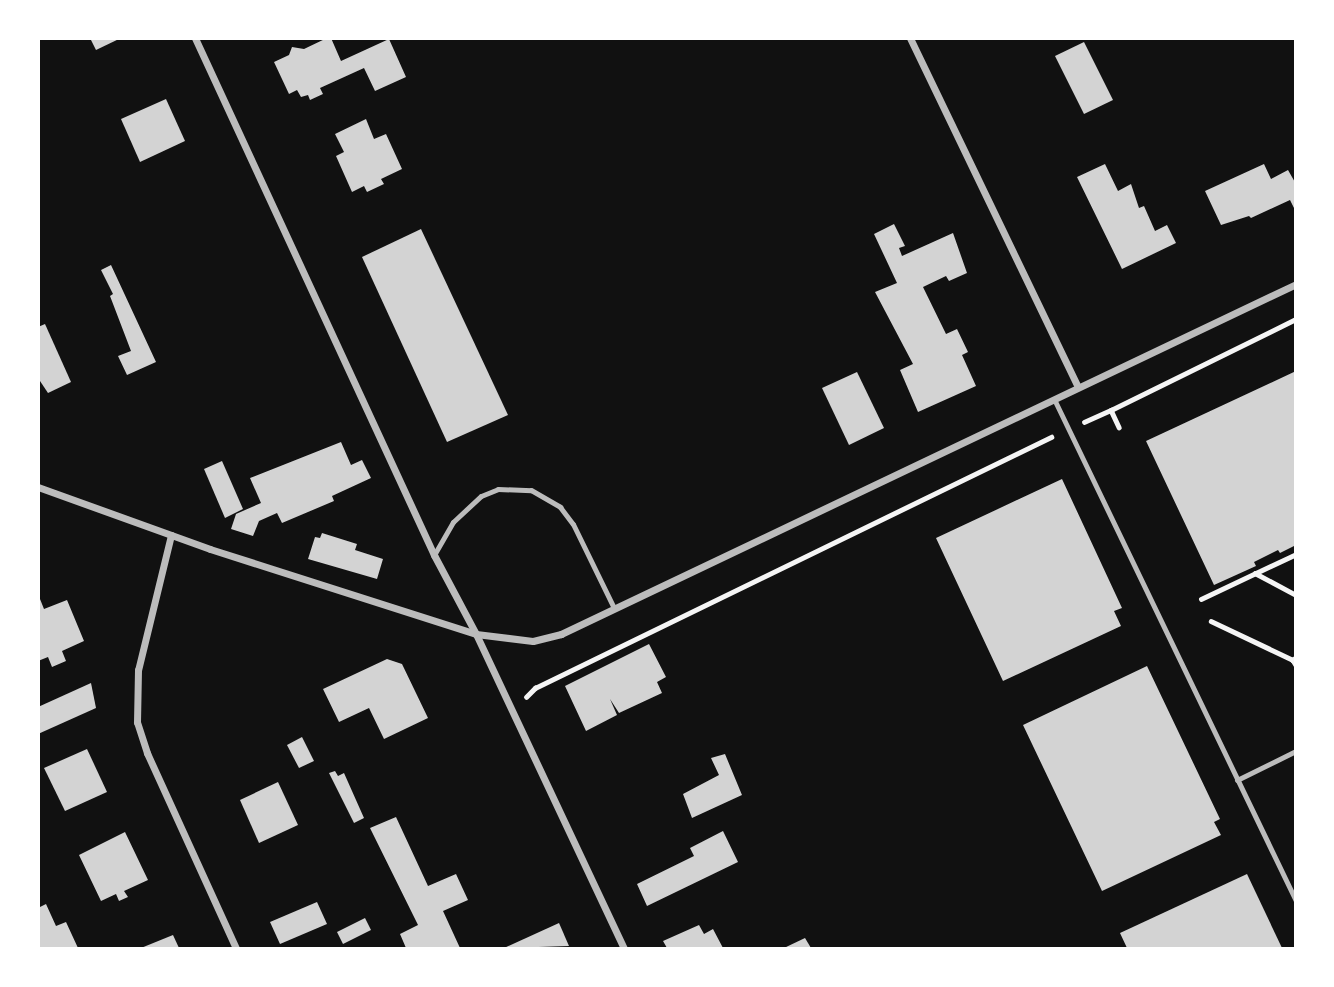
<!DOCTYPE html>
<html>
<head>
<meta charset="utf-8">
<style>
	body { margin:0 }
	#map { position:relative; width:1334px; height:987px; overflow:hidden; background:#111; font-family:Overpass,sans-serif }
	div>[style] { position:absolute }
	.building>* { inset:0; background:#d3d3d3 }
	.path>* { height:4.5px; margin:-2.25px; padding:0 2.25px; transform-origin:2.25px; border-radius:2.25px; background:#f5f5f5 }
	.service>* { height:5px; margin:-2.5px; padding:0 2.5px; transform-origin:2.5px; border-radius:2.5px; background:#bcbcbc }
	.minor>* { height:7px; margin:-3.5px; padding:0 3.5px; transform-origin:3.5px; border-radius:3.5px; background:#bcbcbc }
	span { translate:-50% -50%; white-space:nowrap; text-align:center; line-height:1.15; -webkit-text-stroke:6px #fff; paint-order:stroke }
	.frame { position:absolute; inset:0; border:40px solid #fff; pointer-events:none }
</style>
</head>
<body>
<div id="map">
	<div class="building">
		<div style="clip-path:polygon(90px 38px,121px 38px,96px 50px)"></div>
		<div style="clip-path:polygon(327px 38px,331px 38px,341px 61px,389px 39px,406px 77px,375px 91px,364px 68px,320px 88px,323px 94px,310px 100px,308px 95px,301px 97px,297px 90px,289px 94px,274px 62px,289px 55px,292px 47px,304px 49px)"></div>
		<div style="clip-path:polygon(1084px 42px,1113px 100px,1084px 114px,1055px 56px)"></div>
		<div style="clip-path:polygon(166px 99px,185px 141px,140px 162px,121px 119px)"></div>
		<div style="clip-path:polygon(366px 119px,374px 139px,386px 134px,402px 169px,381px 179px,384px 184px,367px 192px,364px 186px,352px 192px,336px 156px,344px 152px,335px 134px)"></div>
		<div style="clip-path:polygon(1105px 164px,1118px 191px,1131px 184px,1139px 208px,1144px 206px,1155px 231px,1167px 225px,1176px 243px,1122px 269px,1077px 177px)"></div>
		<div style="clip-path:polygon(1264px 164px,1271px 179px,1288px 170px,1296px 184px,1296px 212px,1290px 200px,1251px 218px,1249px 216px,1221px 225px,1205px 191px)"></div>
		<div style="clip-path:polygon(894px 224px,905px 246px,899px 248px,902px 256px,953px 233px,967px 273px,949px 281px,946px 276px,923px 287px,946px 334px,957px 329px,968px 352px,962px 355px,976px 386px,918px 412px,900px 370px,913px 364px,875px 292px,897px 283px,874px 234px)"></div>
		<div style="clip-path:polygon(421px 229px,508px 415px,447px 442px,362px 257px)"></div>
		<div style="clip-path:polygon(111px 265px,156px 362px,127px 375px,118px 356px,131px 351px,110px 296px,113px 294px,101px 270px)"></div>
		<div style="clip-path:polygon(45px 324px,71px 382px,48px 393px,38px 378px,38px 327px)"></div>
		<div style="clip-path:polygon(1296px 371px,1296px 545px,1280px 553px,1278px 550px,1254px 562px,1256px 566px,1214px 585px,1146px 441px)"></div>
		<div style="clip-path:polygon(857px 372px,884px 428px,849px 445px,822px 388px)"></div>
		<div style="clip-path:polygon(341px 442px,351px 465px,362px 460px,371px 478px,332px 496px,334px 501px,282px 523px,277px 513px,259px 521px,253px 536px,231px 529px,236px 514px,261px 503px,250px 478px)"></div>
		<div style="clip-path:polygon(222px 461px,243px 509px,225px 518px,204px 469px)"></div>
		<div style="clip-path:polygon(1062px 479px,1122px 608px,1114px 611px,1121px 626px,1003px 681px,936px 538px)"></div>
		<div style="clip-path:polygon(322px 533px,357px 544px,355px 550px,383px 559px,377px 579px,308px 559px,315px 537px,320px 538px)"></div>
		<div style="clip-path:polygon(38px 594px,44px 609px,67px 600px,84px 641px,62px 651px,66px 661px,52px 667px,48px 657px,38px 661px)"></div>
		<div style="clip-path:polygon(649px 644px,666px 677px,657px 682px,662px 693px,619px 713px,610px 699px,617px 715px,586px 731px,565px 686px)"></div>
		<div style="clip-path:polygon(387px 659px,402px 664px,428px 718px,384px 739px,369px 708px,339px 722px,323px 689px)"></div>
		<div style="clip-path:polygon(1147px 666px,1220px 819px,1214px 822px,1221px 835px,1102px 891px,1023px 725px)"></div>
		<div style="clip-path:polygon(91px 683px,96px 708px,38px 734px,38px 707px)"></div>
		<div style="clip-path:polygon(302px 737px,314px 761px,299px 768px,287px 745px)"></div>
		<div style="clip-path:polygon(87px 749px,107px 792px,65px 811px,44px 768px)"></div>
		<div style="clip-path:polygon(725px 754px,742px 795px,692px 818px,683px 794px,719px 775px,711px 758px)"></div>
		<div style="clip-path:polygon(335px 771px,338px 776px,344px 773px,364px 818px,354px 823px,329px 773px)"></div>
		<div style="clip-path:polygon(278px 782px,298px 825px,259px 843px,240px 800px)"></div>
		<div style="clip-path:polygon(396px 817px,428px 886px,456px 874px,468px 900px,443px 911px,460px 948px,406px 948px,400px 934px,418px 925px,370px 828px)"></div>
		<div style="clip-path:polygon(723px 831px,738px 862px,647px 906px,637px 884px,694px 856px,690px 848px)"></div>
		<div style="clip-path:polygon(125px 832px,148px 880px,124px 891px,128px 897px,119px 901px,116px 894px,101px 901px,79px 855px)"></div>
		<div style="clip-path:polygon(1247px 874px,1282px 948px,1127px 948px,1120px 933px)"></div>
		<div style="clip-path:polygon(317px 902px,327px 924px,280px 944px,270px 922px)"></div>
		<div style="clip-path:polygon(46px 904px,56px 926px,66px 922px,78px 948px,40px 948px,38px 908px)"></div>
		<div style="clip-path:polygon(365px 918px,371px 930px,343px 944px,337px 932px)"></div>
		<div style="clip-path:polygon(559px 923px,569px 946px,504px 948px)"></div>
		<div style="clip-path:polygon(699px 925px,704px 934px,713px 929px,723px 948px,667px 948px,663px 941px)"></div>
		<div style="clip-path:polygon(173px 935px,179px 948px,141px 948px)"></div>
		<div style="clip-path:polygon(805px 938px,811px 948px,784px 948px)"></div>
	</div>
	<div class="path">
		<div style="left:1111px;top:410px;width:206px;rotate:-26.2deg"></div>
		<div style="left:1084px;top:422px;width:30px;rotate:-24deg"></div>
		<div style="left:1111px;top:410px;width:19px;rotate:65deg"></div>
		<div style="left:1255px;top:573px;width:47px;rotate:28.2deg"></div>
		<div style="left:1201px;top:599px;width:105px;rotate:-25.3deg"></div>
		<div style="left:1211px;top:621px;width:91px;rotate:25.4deg"></div>
		<div style="left:1296px;top:658px;width:4px;rotate:146deg"></div>
		<div style="left:1293px;top:660px;width:6px;rotate:59deg"></div>
		<div style="left:526px;top:697px;width:13px;rotate:-45deg"></div>
		<div style="left:535px;top:688px;width:574px;rotate:-25.94deg"></div>
	</div>
	<div class="service">
		<div style="left:1054px;top:399px;width:557px;rotate:64.26deg"></div>
		<div style="left:434px;top:555px;width:38px;rotate:-60deg"></div>
		<div style="left:453px;top:522px;width:38px;rotate:-43deg"></div>
		<div style="left:481px;top:496px;width:18px;rotate:-22deg"></div>
		<div style="left:498px;top:489px;width:33px;rotate:2deg"></div>
		<div style="left:531px;top:490px;width:34px;rotate:30deg"></div>
		<div style="left:560px;top:507px;width:21px;rotate:53deg"></div>
		<div style="left:573px;top:524px;width:93px;rotate:64deg"></div>
		<div style="left:1237px;top:780px;width:66px;rotate:-26.2deg"></div>
	</div>
	<div class="minor">
		<div style="left:195px;top:38px;width:570px;rotate:65.19deg"></div>
		<div style="left:434px;top:555px;width:89px;rotate:62deg"></div>
		<div style="left:476px;top:634px;width:347px;rotate:64.8deg"></div>
		<div style="left:910px;top:38px;width:387px;rotate:64.3deg"></div>
		<div style="left:38px;top:487px;width:183px;rotate:19.8deg"></div>
		<div style="left:210px;top:549px;width:279px;rotate:17.7deg"></div>
		<div style="left:476px;top:634px;width:57px;rotate:7deg"></div>
		<div style="left:533px;top:641px;width:29px;rotate:-14deg"></div>
		<div style="left:561px;top:634px;width:814px;rotate:-25.46deg"></div>
		<div style="left:171px;top:535px;width:139px;rotate:103.7deg"></div>
		<div style="left:138px;top:670px;width:52px;rotate:91.1deg"></div>
		<div style="left:137px;top:722px;width:33px;rotate:72deg"></div>
		<div style="left:147px;top:753px;width:214px;rotate:65.5deg"></div>
	</div>
	<div class="frame"></div>
</div>
</body>
</html>
